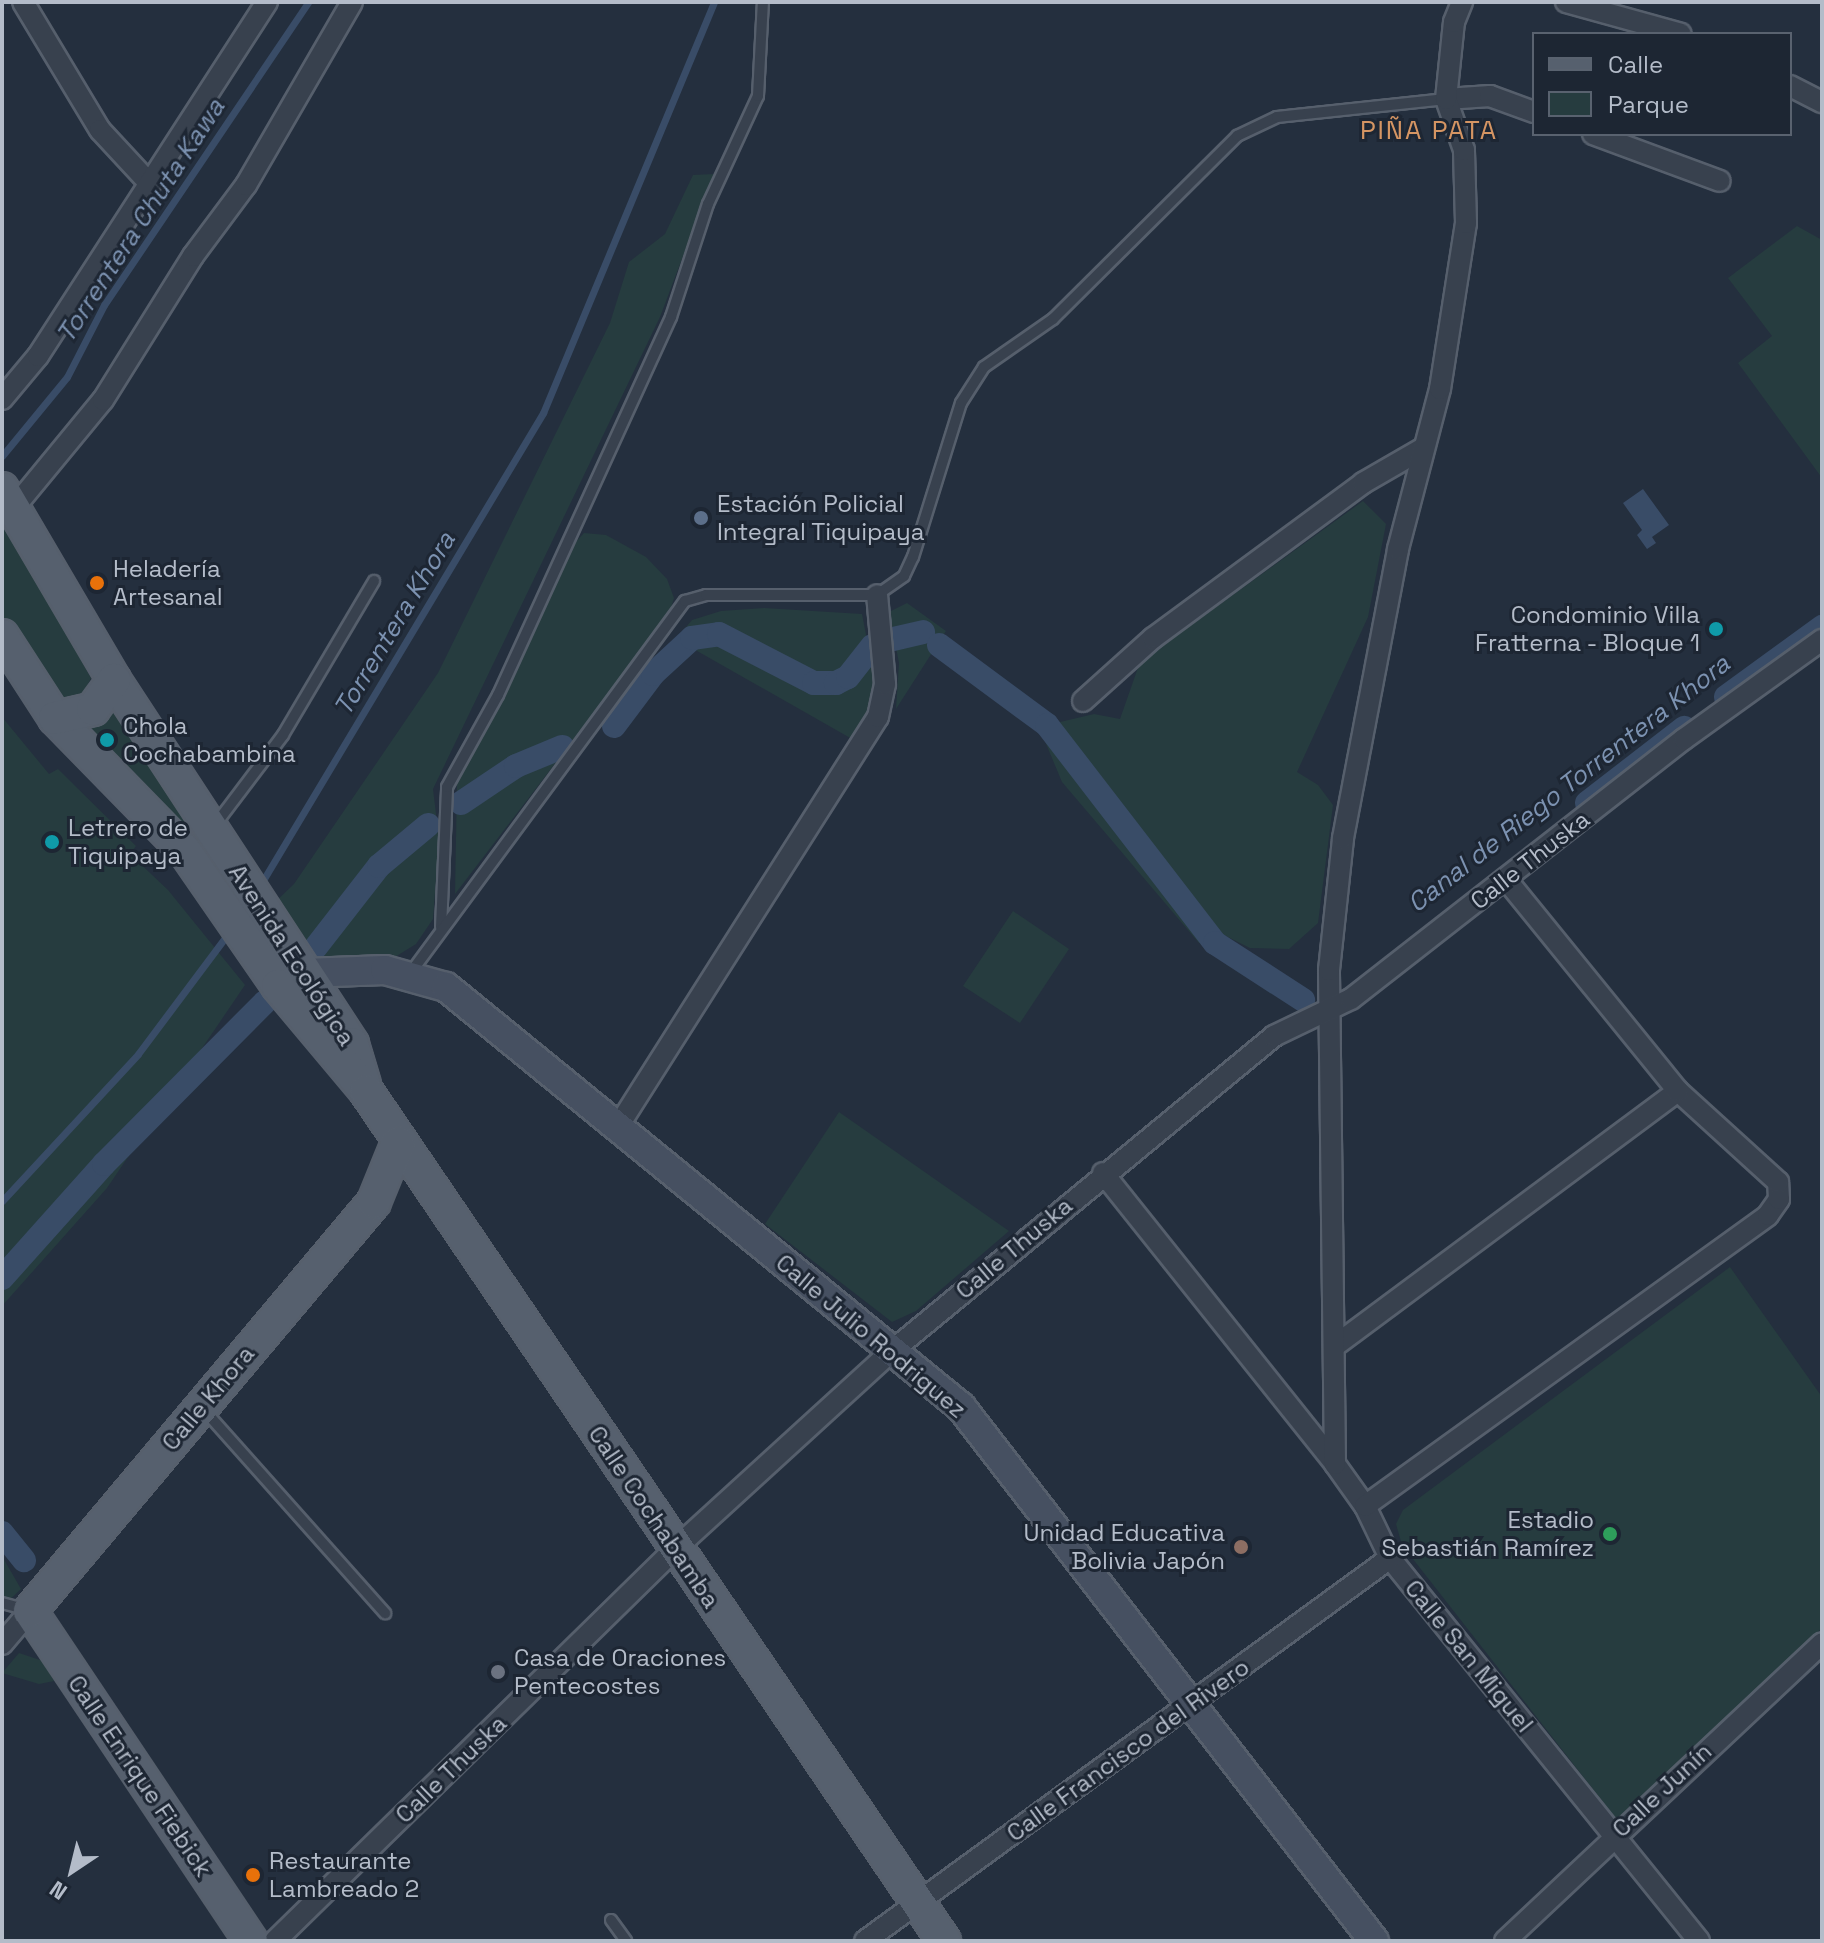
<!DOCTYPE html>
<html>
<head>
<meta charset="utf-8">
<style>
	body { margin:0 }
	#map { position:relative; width:1824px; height:1943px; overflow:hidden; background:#242f3e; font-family:"Space Grotesk",sans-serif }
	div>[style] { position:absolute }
	.green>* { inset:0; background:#263c3f }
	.water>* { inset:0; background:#394c67 }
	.stream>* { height:7px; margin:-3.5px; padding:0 3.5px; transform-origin:3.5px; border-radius:3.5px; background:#394c67 }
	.canal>* { height:24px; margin:-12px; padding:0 12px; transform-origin:12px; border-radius:12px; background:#394c67 }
	.roads { filter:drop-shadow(2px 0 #565f6c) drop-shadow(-2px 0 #565f6c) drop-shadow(0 2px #565f6c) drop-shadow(0 -2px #565f6c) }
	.service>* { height:10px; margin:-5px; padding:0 5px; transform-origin:5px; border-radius:5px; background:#38414e }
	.minor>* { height:20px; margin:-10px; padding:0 10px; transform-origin:10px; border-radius:10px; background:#38414e }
	.secondary>* { height:28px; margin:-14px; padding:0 14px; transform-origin:14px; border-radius:14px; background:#465061 }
	.primary>* { height:32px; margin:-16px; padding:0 16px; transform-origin:16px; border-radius:16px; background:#56606e }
	.dots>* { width:22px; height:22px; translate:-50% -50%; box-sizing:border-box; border:4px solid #1d2633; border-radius:50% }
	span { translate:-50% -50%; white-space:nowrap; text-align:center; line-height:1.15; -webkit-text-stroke:6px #1d2633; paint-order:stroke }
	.poi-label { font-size:24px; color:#b4bcc9 }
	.left { translate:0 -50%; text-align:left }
	.right { translate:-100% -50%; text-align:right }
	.street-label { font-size:24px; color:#b4bcc9 }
	.neighbourhood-label { font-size:26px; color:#d59563; letter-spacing:2px }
	.water-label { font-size:26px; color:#7c92b1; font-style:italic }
	.frame { position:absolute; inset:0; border:4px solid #b4bcc9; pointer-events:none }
	.legend { position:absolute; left:1532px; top:32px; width:260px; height:104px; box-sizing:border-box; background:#1d2633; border:2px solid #59626f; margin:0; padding:10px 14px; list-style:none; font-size:24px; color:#b4bcc9 }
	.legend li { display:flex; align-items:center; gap:16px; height:40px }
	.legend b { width:40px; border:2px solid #59626f }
	.north { position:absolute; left:32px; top:1831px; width:80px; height:80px; -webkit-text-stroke:6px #1d2633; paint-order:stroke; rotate:215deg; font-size:22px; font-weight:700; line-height:32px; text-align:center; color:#b4bcc9 }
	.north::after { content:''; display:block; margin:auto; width:28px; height:36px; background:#b4bcc9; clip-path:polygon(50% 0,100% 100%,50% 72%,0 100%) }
</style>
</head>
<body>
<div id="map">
	<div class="green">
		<div style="clip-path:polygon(714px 174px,660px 317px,433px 789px,439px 839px,433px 919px,416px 944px,390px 960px,312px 965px,274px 903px,294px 884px,438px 673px,610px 323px,629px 262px,665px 234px,693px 175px)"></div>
		<div style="clip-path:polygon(1797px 226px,1822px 240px,1822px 478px,1738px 363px,1772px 336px,1728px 278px)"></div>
		<div style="clip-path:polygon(1363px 501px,1386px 524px,1368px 617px,1297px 772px,1318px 785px,1333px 805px,1318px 923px,1289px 949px,1250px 948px,1220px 933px,1199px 943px,1062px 782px,1039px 727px,1094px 714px,1120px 719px,1140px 662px)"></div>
		<div style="clip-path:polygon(2px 516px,91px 678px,81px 698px,65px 706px,2px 624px)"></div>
		<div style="clip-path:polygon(584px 533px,606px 535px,646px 557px,667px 579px,674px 598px,669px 615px,455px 894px,457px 782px,568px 550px)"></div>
		<div style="clip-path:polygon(907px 603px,946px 631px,896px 709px,899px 663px,889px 612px)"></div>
		<div style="clip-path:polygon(764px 608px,862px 614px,875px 681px,870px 710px,852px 739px,676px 639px,692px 620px,721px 611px)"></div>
		<div style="clip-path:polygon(111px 709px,148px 753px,205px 859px,84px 732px)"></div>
		<div style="clip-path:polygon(2px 717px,49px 774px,58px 769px,136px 846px,130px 854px,168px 890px,245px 985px,107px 1188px,2px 1306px)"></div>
		<div style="clip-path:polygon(1013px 911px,1069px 949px,1020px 1023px,963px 986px)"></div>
		<div style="clip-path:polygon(839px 1112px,1009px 1231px,916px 1311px,892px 1322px,765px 1224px)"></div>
		<div style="clip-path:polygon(1730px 1267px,1822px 1397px,1822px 1628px,1617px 1820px,1402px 1545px,1396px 1524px,1403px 1510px)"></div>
		<div style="clip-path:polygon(2px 1556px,21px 1589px,2px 1607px)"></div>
		<div style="clip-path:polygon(19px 1653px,43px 1661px,54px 1681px,39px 1684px,2px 1673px)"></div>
	</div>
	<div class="water">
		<div style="clip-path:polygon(1643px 489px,1669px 525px,1652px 537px,1656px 543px,1647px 549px,1637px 535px,1642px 530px,1623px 503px)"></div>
	</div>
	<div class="stream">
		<div style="left:2px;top:456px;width:102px;rotate:-50.6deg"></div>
		<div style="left:67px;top:377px;width:81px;rotate:-62.8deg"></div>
		<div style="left:104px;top:305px;width:365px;rotate:-56deg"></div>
		<div style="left:259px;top:887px;width:553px;rotate:-59.07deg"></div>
		<div style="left:543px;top:413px;width:445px;rotate:-67.4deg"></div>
		<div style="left:2px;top:1201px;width:200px;rotate:-47.2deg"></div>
		<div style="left:138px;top:1054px;width:154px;rotate:-53.2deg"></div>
	</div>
	<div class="canal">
		<div style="left:889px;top:640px;width:35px;rotate:-13deg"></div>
		<div style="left:939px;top:645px;width:134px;rotate:36.5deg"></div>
		<div style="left:1047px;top:725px;width:275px;rotate:52.4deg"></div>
		<div style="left:1215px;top:943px;width:105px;rotate:32.9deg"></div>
		<div style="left:1726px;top:697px;width:119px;rotate:-36.1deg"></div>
		<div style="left:614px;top:726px;width:65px;rotate:-53.1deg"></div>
		<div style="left:653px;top:674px;width:53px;rotate:-42.7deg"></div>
		<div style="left:692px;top:638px;width:27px;rotate:-8deg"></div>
		<div style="left:719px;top:634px;width:107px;rotate:27.3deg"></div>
		<div style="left:814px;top:683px;width:22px"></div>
		<div style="left:836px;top:683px;width:13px;rotate:-27deg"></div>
		<div style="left:848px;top:677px;width:39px;rotate:-52deg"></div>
		<div style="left:461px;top:803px;width:66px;rotate:-33.9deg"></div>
		<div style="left:516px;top:766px;width:50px;rotate:-22.4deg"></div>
		<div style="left:1587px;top:803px;width:123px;rotate:-37.7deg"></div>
		<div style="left:316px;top:947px;width:103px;rotate:-52.1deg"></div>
		<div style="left:379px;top:866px;width:64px;rotate:-39.9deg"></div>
		<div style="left:2px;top:1278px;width:153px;rotate:-48.2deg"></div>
		<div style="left:104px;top:1164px;width:228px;rotate:-45.2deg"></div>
		<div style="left:2px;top:1533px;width:35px;rotate:51deg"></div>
	</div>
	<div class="roads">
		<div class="service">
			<div style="left:215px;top:825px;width:113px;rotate:-52.9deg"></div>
			<div style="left:283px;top:735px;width:179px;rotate:-59.4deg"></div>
			<div style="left:441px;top:927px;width:140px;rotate:-87.5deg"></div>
			<div style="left:447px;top:787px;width:105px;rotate:-61deg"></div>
			<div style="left:498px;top:695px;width:416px;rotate:-65.4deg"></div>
			<div style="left:671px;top:317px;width:119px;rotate:-71.9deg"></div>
			<div style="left:708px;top:204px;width:119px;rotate:-65.2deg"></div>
			<div style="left:758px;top:96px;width:94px;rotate:-87deg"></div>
			<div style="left:409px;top:975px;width:465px;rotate:-53.6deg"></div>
			<div style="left:685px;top:601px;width:22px;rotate:-16deg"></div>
			<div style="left:706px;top:595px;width:171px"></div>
			<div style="left:877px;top:595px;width:33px;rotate:-35deg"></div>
			<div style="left:904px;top:576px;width:21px;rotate:-65deg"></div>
			<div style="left:913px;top:557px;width:161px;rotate:-72.7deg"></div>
			<div style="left:961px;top:403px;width:43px;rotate:-57.4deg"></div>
			<div style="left:984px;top:367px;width:84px;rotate:-34.8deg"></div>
			<div style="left:1053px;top:319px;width:260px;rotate:-44.8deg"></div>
			<div style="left:1237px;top:136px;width:44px;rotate:-25.4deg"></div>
			<div style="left:1277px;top:117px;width:170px;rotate:-6.1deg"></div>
			<div style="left:205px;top:1411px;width:271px;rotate:48.3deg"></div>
			<div style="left:2px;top:1603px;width:27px;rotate:15deg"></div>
			<div style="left:611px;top:1920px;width:26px;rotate:54deg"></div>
		</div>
		<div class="minor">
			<div style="left:23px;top:2px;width:149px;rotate:59deg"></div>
			<div style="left:100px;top:130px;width:74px;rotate:47.2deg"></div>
			<div style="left:1566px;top:2px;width:119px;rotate:15.5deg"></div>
			<div style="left:1790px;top:86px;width:36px;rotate:27deg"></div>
			<div style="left:1446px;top:99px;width:44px;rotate:-3.9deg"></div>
			<div style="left:1490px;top:96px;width:47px;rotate:20deg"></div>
			<div style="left:1593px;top:134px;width:135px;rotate:20.3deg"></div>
			<div style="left:2px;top:399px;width:56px;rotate:-50.1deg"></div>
			<div style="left:38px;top:356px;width:422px;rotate:-57.1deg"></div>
			<div style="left:13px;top:509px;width:141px;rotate:-50.5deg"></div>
			<div style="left:103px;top:400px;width:170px;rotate:-58deg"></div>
			<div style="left:193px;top:256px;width:89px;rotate:-53.3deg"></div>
			<div style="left:246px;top:185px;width:211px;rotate:-59.9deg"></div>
			<div style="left:1083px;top:701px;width:94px;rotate:-42deg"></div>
			<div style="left:1153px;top:638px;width:261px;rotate:-36.4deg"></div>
			<div style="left:1363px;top:483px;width:68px;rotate:-30deg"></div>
			<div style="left:619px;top:1125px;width:483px;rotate:-57.6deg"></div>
			<div style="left:878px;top:717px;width:34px;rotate:-78deg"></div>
			<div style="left:885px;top:684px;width:89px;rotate:-95.1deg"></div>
			<div style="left:1103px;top:1173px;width:372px;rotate:51.4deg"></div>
			<div style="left:1335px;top:1464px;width:52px;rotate:54.5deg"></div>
			<div style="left:1365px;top:1506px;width:58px;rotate:64.3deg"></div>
			<div style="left:1390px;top:1558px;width:492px;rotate:51.1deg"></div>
			<div style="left:1336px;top:1345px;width:426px;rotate:-36.6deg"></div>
			<div style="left:1335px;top:1464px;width:494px;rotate:-90.7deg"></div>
			<div style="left:1329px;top:970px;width:133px;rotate:-83.9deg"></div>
			<div style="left:1343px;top:838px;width:294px;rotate:-79.2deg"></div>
			<div style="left:1398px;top:549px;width:165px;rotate:-75.3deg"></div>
			<div style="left:1440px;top:389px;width:168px;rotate:-81.1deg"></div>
			<div style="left:1466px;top:223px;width:73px;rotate:-91.6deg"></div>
			<div style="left:1464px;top:150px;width:54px;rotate:-109.4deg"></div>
			<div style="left:1446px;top:99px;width:77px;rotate:-84.1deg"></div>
			<div style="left:1454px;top:22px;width:22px;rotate:-68deg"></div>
			<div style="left:1365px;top:1506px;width:497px;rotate:-35.8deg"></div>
			<div style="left:1768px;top:1215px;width:19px;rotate:-55deg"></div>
			<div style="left:1779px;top:1199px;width:17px;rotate:-93deg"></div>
			<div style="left:1778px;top:1182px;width:135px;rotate:-137.7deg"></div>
			<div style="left:1678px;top:1091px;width:273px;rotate:-129.1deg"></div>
			<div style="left:2px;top:1644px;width:43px;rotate:-49.7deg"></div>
			<div style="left:275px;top:1941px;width:561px;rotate:-44.42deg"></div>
			<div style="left:676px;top:1548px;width:292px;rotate:-42.4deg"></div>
			<div style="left:892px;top:1351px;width:495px;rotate:-39.5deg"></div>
			<div style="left:1274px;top:1036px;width:85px;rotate:-25.7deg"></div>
			<div style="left:1351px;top:999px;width:422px;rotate:-38deg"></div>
			<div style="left:1684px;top:739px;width:170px;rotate:-35.7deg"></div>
			<div style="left:865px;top:1941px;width:650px;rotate:-36.11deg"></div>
			<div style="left:1505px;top:1941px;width:435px;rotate:-43.2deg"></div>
		</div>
		<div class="secondary">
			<div style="left:305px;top:973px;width:80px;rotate:-2.1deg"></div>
			<div style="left:385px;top:970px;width:63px;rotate:15.6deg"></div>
			<div style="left:446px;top:987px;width:665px;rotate:39.2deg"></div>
			<div style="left:961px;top:1407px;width:675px;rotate:52.28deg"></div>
		</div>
		<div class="primary">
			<div style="left:2px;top:489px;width:221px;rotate:59.6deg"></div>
			<div style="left:114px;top:680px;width:435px;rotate:56.8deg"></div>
			<div style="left:352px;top:1044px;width:42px;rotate:73.3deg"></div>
			<div style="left:2px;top:636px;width:98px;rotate:57.1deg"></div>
			<div style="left:55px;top:718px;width:185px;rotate:45.7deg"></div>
			<div style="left:184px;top:850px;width:165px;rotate:55.3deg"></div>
			<div style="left:278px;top:986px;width:137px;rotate:50deg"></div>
			<div style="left:366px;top:1091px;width:1028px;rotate:55.78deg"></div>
			<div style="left:55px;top:718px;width:39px;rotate:-13deg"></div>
			<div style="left:93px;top:709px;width:36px;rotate:-54deg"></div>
			<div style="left:251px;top:1941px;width:397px;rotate:-123.8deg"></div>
			<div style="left:30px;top:1611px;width:534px;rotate:-49.93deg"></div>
			<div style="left:374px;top:1202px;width:64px;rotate:-67.9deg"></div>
		</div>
	</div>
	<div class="dots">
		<div style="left:701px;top:518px;background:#5c6f8a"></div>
		<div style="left:97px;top:583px;background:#e8710a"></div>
		<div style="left:1716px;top:629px;background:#0f9aa8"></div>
		<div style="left:107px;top:740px;background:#0f9aa8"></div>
		<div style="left:52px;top:842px;background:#0f9aa8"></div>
		<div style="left:1610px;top:1534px;background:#2e9e5b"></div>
		<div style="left:1241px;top:1547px;background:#8d6e63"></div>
		<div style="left:498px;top:1672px;background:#6b7280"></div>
		<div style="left:253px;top:1875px;background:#e8710a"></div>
	</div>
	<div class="poi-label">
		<span class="left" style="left:717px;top:518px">Estación Policial<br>Integral Tiquipaya</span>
		<span class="left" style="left:113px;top:583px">Heladería<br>Artesanal</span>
		<span class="right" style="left:1700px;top:629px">Condominio Villa<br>Fratterna - Bloque 1</span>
		<span class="left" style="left:123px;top:740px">Chola<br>Cochabambina</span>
		<span class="left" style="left:68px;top:842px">Letrero de<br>Tiquipaya</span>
		<span class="right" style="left:1594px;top:1534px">Estadio<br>Sebastián Ramírez</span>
		<span class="right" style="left:1225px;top:1547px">Unidad Educativa<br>Bolivia Japón</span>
		<span class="left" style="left:514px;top:1672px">Casa de Oraciones<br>Pentecostes</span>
		<span class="left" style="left:269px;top:1875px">Restaurante<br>Lambreado 2</span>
	</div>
	<div class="street-label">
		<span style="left:1530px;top:860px;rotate:-38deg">Calle Thuska</span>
		<span style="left:292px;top:955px;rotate:57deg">Avenida Ecológica</span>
		<span style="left:1014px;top:1248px;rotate:-40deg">Calle Thuska</span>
		<span style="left:871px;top:1336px;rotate:40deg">Calle Julio Rodriguez</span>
		<span style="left:208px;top:1398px;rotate:-50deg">Calle Khora</span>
		<span style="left:654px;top:1517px;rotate:56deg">Calle Cochabamba</span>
		<span style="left:1469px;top:1656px;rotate:51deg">Calle San Miguel</span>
		<span style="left:1128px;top:1750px;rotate:-36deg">Calle Francisco del Rivero</span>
		<span style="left:451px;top:1769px;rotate:-44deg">Calle Thuska</span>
		<span style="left:140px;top:1776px;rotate:56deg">Calle Enrique Fiebick</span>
		<span style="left:1662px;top:1790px;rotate:-43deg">Calle Junín</span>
	</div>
	<div class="neighbourhood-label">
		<span style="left:1429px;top:131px">PIÑA PATA</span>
	</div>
	<div class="water-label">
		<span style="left:141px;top:221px;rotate:-57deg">Torrentera Chuta Kawa</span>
		<span style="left:395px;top:624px;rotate:-59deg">Torrentera Khora</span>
		<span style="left:1569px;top:784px;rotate:-38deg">Canal de Riego Torrentera Khora</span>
	</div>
	<div class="frame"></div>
	<ul class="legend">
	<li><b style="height:10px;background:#56606e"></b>Calle</li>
	<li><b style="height:22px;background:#263c3f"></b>Parque</li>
	</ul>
	<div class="north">N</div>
</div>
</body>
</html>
